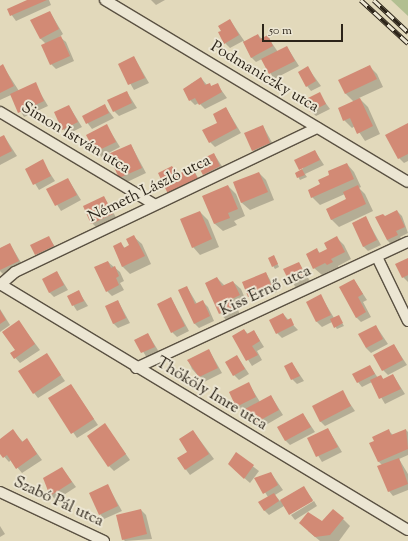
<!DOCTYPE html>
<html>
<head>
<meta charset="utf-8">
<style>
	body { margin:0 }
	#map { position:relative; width:408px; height:541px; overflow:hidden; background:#e2d9bb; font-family:"Sorts Mill Goudy",serif }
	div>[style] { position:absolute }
	.green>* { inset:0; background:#b2bf91 }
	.shadow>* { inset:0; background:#0003 }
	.building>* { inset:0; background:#d28a75 }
	.roads { filter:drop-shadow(1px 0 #5a5142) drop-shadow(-1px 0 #5a5142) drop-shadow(0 1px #5a5142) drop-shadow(0 -1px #5a5142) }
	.street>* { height:10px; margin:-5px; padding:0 5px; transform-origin:5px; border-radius:5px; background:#ece6d3 }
	.rail>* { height:4.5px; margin-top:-2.25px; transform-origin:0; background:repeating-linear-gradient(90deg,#ece6d3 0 9px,#2c2419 0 18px); box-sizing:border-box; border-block:1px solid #2c2419 }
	span { translate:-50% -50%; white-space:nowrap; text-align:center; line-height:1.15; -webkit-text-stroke:4px #ece6d3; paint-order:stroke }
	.street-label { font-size:16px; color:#2c2419 }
	.scale { position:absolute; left:262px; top:24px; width:81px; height:18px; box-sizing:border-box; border:2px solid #2c2419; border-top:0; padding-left:5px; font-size:12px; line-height:14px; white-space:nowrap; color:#2c2419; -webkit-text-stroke:3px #ece6d3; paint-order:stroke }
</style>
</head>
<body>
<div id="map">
	<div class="green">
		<div style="clip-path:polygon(391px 0,408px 0,408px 16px)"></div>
	</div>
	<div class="shadow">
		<div style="clip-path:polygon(29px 0,49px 0,51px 5px,16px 21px,8px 10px)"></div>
		<div style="clip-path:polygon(151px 0,165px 0,156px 5px)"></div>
		<div style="clip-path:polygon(50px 12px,63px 34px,57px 39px,61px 38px,66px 42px,74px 61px,56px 69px,51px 64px,46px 44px,40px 38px)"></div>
		<div style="clip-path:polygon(230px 20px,245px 42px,258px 35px,262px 39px,267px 36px,278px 52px,287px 47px,299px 66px,274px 79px,262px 59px,256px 62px,251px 57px,243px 41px,230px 48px,225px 43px,222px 31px)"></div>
		<div style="clip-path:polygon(134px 57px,149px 83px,134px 90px,119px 64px)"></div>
		<div style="clip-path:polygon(3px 66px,19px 91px,35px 84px,48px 106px,24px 117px,11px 95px,0 100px,0 67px)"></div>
		<div style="clip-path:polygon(369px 66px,377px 74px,383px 87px,359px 98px,368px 107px,380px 134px,365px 141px,355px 126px,352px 128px,344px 120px,354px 102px,346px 94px,340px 80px)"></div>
		<div style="clip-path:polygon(308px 68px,321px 86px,311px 91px,307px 86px)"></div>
		<div style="clip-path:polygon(201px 78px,207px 85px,209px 84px,212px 87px,217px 84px,227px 98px,205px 109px,199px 103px,195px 105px,190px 100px,191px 84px)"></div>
		<div style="clip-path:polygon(127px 92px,137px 108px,119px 116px,114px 111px)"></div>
		<div style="clip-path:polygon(319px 94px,330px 109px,316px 116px,311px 111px)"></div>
		<div style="clip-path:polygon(69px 106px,82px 127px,68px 134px,63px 129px)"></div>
		<div style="clip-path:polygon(105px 106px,114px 118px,92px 129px,83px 117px)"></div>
		<div style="clip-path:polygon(226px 108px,241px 133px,215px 147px,210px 142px)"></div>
		<div style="clip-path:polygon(408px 124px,408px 161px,404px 163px,399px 158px)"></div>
		<div style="clip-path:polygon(107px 126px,120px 147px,101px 157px,87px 135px)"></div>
		<div style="clip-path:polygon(263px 126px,275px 148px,258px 155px,253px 150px)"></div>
		<div style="clip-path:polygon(4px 136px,17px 156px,0 165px,0 138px)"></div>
		<div style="clip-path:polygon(131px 145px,146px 173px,125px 183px,109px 155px)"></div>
		<div style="clip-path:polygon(315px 151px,324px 165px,305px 174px,307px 177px,300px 180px,296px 173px,301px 171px)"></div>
		<div style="clip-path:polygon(214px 154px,225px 171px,209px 179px,204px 174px)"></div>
		<div style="clip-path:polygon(42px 161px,55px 181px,39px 190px,26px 169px)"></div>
		<div style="clip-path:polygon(347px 164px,354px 172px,361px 187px,359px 188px,365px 194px,373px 211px,339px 227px,331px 219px,348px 200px,345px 194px,320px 205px,312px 197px,331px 175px)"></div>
		<div style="clip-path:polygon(172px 167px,178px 175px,192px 168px,202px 184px,174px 198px)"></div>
		<div style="clip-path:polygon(259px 173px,266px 180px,274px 200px,250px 210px,242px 203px,234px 183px)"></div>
		<div style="clip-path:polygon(68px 179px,81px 200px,61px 211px,48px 190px)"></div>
		<div style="clip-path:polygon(228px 186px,236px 194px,245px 216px,234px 221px,237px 225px,223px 231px,215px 224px,204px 197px)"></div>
		<div style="clip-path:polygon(104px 197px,117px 219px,97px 228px,92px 223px)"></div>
		<div style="clip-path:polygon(397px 211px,402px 216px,408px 233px,400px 237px,402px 240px,392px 245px,387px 240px,385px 217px)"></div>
		<div style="clip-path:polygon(200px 212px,208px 220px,219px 247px,200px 255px,193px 247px)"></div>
		<div style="clip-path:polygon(366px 218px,381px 245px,368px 251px,363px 246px)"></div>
		<div style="clip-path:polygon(134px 237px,142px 244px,151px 264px,130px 274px,123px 267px,115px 246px,120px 243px,125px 248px,130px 246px)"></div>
		<div style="clip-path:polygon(49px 238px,58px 251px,41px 259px,36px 254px)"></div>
		<div style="clip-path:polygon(337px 238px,344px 245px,351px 259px,338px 266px,339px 270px,335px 272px,332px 270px,322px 275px,314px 268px,317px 250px,320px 253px,329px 249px)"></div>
		<div style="clip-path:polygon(10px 244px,23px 266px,4px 275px,0 271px,0 249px)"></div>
		<div style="clip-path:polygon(274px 256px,279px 267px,275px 269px,269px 259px)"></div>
		<div style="clip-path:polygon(408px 259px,408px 282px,403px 277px)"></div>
		<div style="clip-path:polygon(108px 262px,120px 272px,124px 281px,120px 283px,124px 290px,112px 296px,107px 291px)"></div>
		<div style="clip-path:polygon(299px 263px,310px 281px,296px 288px,285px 270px)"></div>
		<div style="clip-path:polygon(57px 272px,68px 290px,54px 297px,49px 292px)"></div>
		<div style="clip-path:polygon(266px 273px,277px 292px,254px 301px,249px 296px)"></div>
		<div style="clip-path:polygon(217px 278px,225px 286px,233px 282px,241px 289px,247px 303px,237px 307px,240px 315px,227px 321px,220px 313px)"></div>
		<div style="clip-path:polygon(354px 280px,367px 300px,363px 302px,371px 317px,361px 322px,356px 317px)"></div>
		<div style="clip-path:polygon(187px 287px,197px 304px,203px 302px,208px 307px,214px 321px,199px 328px,194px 323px)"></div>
		<div style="clip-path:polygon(79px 292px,88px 306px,77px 311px,68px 297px)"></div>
		<div style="clip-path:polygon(321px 296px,334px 318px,338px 316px,344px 326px,337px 329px,332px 322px,322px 327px,317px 322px,308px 302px)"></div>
		<div style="clip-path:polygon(171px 298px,189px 331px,177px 337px,172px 332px)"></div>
		<div style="clip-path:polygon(118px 301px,130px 323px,118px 328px,113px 323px)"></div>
		<div style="clip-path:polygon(0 309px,10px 325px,0 332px)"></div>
		<div style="clip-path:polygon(283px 314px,298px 330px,282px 338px,277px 333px)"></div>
		<div style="clip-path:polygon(19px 322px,40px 350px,20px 363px,11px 353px,16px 350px)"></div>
		<div style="clip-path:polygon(376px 326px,388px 344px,371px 353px,366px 348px)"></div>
		<div style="clip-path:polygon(244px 330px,248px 334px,254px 331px,264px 347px,257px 351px,262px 360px,252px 366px,233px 336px)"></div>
		<div style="clip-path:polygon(148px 334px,159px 352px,147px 358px,136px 340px)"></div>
		<div style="clip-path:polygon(394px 345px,407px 365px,388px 375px,383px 370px)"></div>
		<div style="clip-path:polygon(209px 350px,222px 373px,204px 382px,192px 369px,188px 360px)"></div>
		<div style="clip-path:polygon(46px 354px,65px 381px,38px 398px,34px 393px)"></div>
		<div style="clip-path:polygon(237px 356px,249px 374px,239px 380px,234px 375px)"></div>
		<div style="clip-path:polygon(292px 363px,304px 381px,297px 384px,292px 379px)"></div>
		<div style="clip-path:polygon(370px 366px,378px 378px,381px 376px,384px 380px,393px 375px,405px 394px,385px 404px,372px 382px,362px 387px,358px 382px)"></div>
		<div style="clip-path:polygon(249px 384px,260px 402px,271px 396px,283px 415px,259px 429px,246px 409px,242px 411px,237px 406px)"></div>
		<div style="clip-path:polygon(71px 385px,98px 425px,77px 438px,50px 399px)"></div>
		<div style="clip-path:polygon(342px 392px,355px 411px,325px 426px,320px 421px)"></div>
		<div style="clip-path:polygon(303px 414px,315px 432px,290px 445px,285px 440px)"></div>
		<div style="clip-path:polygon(328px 429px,342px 452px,322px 462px,308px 439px)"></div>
		<div style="clip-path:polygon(109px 430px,130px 460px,114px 471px,109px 466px)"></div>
		<div style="clip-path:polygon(388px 430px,393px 435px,406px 430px,408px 432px,408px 455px,399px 459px,408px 474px,408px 490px,393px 496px,389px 491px,382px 465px,378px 461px)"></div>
		<div style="clip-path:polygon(13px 431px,23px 442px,27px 440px,31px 445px,42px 460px,22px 473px,11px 460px,9px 462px,0 452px,0 440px)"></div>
		<div style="clip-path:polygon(193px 431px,214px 459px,190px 475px,178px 459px,188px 452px)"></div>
		<div style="clip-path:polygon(237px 454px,259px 471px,250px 483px,234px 469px)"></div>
		<div style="clip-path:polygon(62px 468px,76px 487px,56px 500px,51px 495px)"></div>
		<div style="clip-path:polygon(271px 473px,283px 490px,275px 495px,280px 501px,303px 487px,313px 500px,290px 514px,284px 506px,269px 515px,264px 510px,268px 497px,256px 478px)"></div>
		<div style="clip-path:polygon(108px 486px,122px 511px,104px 519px,100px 514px)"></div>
		<div style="clip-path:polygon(314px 501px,317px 506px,295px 520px,291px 515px)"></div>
		<div style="clip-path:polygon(141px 510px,146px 515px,152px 539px,125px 541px,123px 539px)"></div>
		<div style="clip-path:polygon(343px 519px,350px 526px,339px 541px,320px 541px,308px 531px,322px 522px)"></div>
		<div style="clip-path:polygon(0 526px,5px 534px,0 537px)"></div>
	</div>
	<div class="building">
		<div style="clip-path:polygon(27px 0,47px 0,10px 16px,7px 9px)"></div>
		<div style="clip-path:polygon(50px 11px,59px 29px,40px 39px,30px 20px)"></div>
		<div style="clip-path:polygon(230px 19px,239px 35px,224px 44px,218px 32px,221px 31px,218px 26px)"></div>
		<div style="clip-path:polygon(258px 34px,260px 39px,268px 35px,273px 46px,251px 58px,243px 42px)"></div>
		<div style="clip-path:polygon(61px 36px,70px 56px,50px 65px,41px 45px)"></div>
		<div style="clip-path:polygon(287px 46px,295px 61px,269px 74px,261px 59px)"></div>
		<div style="clip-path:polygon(134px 56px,145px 78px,128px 85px,118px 64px)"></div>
		<div style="clip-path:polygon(3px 64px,14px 86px,0 93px,0 66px)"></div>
		<div style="clip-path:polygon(370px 65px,377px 79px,345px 94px,338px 80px)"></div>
		<div style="clip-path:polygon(308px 66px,316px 81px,306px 87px,298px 72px)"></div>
		<div style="clip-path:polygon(201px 77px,205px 85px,210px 83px,211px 86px,218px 83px,222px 92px,199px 105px,195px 98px,189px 101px,183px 89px)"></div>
		<div style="clip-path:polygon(36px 82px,44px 101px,18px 113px,10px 94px)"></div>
		<div style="clip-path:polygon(127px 91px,132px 103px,113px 112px,107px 100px)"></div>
		<div style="clip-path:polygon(320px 92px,326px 104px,310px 112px,304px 100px)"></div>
		<div style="clip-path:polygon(360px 98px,373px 126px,357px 134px,350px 118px,343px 121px,338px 108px)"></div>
		<div style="clip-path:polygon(105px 104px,109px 113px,86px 124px,82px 116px)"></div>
		<div style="clip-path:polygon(69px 105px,78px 122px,62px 130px,54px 112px)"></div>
		<div style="clip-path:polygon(226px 107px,237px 128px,209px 143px,202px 130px,217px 123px,213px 114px)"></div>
		<div style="clip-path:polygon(408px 123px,408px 154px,398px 159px,385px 135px)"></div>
		<div style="clip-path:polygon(107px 124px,116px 142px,95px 152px,86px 135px)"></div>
		<div style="clip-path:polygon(263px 125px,270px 143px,252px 151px,244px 133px)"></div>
		<div style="clip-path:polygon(4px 135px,12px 151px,0 157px,0 137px)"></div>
		<div style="clip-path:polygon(131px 144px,142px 168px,119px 178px,108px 154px)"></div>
		<div style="clip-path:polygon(315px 150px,320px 160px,299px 170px,294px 160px)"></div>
		<div style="clip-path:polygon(214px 153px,220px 166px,203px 175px,196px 162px)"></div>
		<div style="clip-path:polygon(43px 159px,51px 176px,33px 185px,25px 169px)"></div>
		<div style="clip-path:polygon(347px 163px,354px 179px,311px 198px,308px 190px,320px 184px,318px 180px,329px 175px,328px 171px)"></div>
		<div style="clip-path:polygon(172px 166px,177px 175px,192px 167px,198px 179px,168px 194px,158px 173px)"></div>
		<div style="clip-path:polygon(302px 169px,305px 175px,297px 178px,295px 173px)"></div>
		<div style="clip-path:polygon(259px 172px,268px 192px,241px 203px,233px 182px)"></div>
		<div style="clip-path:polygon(68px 178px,77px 195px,55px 206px,46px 189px)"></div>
		<div style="clip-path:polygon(228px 185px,238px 209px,228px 213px,230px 218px,214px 224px,202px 196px)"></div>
		<div style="clip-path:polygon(358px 185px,366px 204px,331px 220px,326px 209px,346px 199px,343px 192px)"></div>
		<div style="clip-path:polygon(104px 196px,113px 214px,91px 224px,83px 206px)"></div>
		<div style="clip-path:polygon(397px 210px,405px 227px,396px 231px,398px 235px,387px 240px,375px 217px,383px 214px,385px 216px)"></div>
		<div style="clip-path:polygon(200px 211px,212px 239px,192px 248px,180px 219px)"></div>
		<div style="clip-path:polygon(366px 216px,377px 240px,363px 247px,352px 223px)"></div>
		<div style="clip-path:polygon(134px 235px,145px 256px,122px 267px,113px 246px,121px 242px,124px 248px,129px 245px,126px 239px)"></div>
		<div style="clip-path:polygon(49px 236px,54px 246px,35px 255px,30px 245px)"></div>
		<div style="clip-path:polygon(337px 236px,345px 252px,331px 259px,333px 262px,327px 265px,325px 263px,313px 269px,306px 254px,317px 248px,319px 253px,327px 249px,324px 243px)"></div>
		<div style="clip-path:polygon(10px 243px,19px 261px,0 270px,0 248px)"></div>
		<div style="clip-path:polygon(274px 255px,278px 264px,272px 267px,268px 258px)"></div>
		<div style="clip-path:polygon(408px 258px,408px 275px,402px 278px,395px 264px)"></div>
		<div style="clip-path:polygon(108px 261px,111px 268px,115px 266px,119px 276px,116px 278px,119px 285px,106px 292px,94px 267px)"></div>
		<div style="clip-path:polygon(299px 262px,306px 276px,290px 283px,283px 269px)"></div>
		<div style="clip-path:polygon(57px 271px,64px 285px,49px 293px,42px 279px)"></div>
		<div style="clip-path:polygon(266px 272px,272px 287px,248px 297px,242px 282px)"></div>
		<div style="clip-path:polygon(217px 277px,222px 286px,233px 281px,240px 295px,230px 300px,233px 307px,219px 314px,205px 283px)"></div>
		<div style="clip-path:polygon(354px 279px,363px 294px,358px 297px,366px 312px,356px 318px,339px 287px)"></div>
		<div style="clip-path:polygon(187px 286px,195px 304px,203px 300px,210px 316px,194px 324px,178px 290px)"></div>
		<div style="clip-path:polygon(79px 290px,84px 301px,72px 306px,67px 296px)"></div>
		<div style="clip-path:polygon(321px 294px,331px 315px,316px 322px,306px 302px)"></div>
		<div style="clip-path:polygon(171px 297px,185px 326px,171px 333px,157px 304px)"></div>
		<div style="clip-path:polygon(118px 300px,126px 318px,113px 324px,105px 306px)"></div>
		<div style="clip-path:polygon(0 310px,6px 320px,0 324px)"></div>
		<div style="clip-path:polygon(283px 313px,287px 320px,291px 318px,294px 325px,276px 334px,269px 320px)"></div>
		<div style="clip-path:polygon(339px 315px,343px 323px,334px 328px,330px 319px)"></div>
		<div style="clip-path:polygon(19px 320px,35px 344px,14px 359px,10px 353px,15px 350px,2px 332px)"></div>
		<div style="clip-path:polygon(376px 325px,383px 339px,366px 348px,358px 334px)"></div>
		<div style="clip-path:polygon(244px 329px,247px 334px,254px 330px,260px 341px,252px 346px,258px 355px,246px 361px,232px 336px)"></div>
		<div style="clip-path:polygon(148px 333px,155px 347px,141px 353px,134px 340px)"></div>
		<div style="clip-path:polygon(394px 344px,403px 360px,382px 371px,373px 355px)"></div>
		<div style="clip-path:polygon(209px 349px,218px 368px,199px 377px,187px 360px)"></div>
		<div style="clip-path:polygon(47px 353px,61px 375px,33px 394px,18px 371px)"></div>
		<div style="clip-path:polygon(237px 355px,245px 369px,233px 376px,225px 362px)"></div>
		<div style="clip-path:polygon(292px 362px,300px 376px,291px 380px,284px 366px)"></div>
		<div style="clip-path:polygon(370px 365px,375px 374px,357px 383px,352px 374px)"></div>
		<div style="clip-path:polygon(393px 374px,401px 389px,379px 399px,370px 380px,381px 375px,383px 379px)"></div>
		<div style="clip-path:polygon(249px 382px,256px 397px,236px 407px,229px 392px)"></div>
		<div style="clip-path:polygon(71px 384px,94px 419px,71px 434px,48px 398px)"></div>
		<div style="clip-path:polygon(343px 390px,351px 406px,320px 422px,312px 406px)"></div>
		<div style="clip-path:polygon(271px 395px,279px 410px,253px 424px,245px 409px)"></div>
		<div style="clip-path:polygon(303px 413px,311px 427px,285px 441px,277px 427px)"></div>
		<div style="clip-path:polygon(105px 423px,126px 454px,108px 467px,87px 436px)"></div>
		<div style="clip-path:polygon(328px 428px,338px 447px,316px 457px,307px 438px)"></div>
		<div style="clip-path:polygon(13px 429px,22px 442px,27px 438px,37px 454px,16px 469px,7px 455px,3px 458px,0 454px,0 439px)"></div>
		<div style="clip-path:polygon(389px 429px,391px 435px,406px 429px,408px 449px,378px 462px,369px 443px,374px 441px,372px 437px)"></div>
		<div style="clip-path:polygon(193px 430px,209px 454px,185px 470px,177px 458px,187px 452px,179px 439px)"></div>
		<div style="clip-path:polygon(236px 452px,254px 465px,244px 479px,228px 464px)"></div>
		<div style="clip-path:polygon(399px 458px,408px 484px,388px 492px,377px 466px)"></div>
		<div style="clip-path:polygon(62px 467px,72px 482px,50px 496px,43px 478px)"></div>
		<div style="clip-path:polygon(271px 472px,278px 485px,263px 494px,254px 478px)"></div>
		<div style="clip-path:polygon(108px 484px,118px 506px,99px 515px,89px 493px)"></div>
		<div style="clip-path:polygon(304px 486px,313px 501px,289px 515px,280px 500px)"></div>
		<div style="clip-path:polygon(274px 493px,279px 501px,264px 511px,258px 502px)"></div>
		<div style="clip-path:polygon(141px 509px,147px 534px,122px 540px,116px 515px)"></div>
		<div style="clip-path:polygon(333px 509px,344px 518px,330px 535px,315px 537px,299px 523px,308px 512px,322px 521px)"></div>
	</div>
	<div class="roads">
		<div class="street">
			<div style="left:105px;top:0;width:353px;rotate:31deg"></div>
			<div style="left:0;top:112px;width:179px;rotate:30.9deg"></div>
			<div style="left:377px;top:257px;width:71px;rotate:64.2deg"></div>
			<div style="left:0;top:284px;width:476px;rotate:31.1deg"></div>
			<div style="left:0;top:285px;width:20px;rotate:-41deg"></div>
			<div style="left:15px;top:272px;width:335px;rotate:-25.5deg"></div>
			<div style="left:136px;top:368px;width:300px;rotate:-24.9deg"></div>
			<div style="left:0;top:492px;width:115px;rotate:25.2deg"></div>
		</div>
	</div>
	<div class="rail">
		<div style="left:361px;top:0;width:64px;rotate:42.5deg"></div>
		<div style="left:374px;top:0;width:47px;rotate:43.3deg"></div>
	</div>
	<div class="street-label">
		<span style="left:264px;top:78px;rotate:31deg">Podmaniczky utca</span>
		<span style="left:75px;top:139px;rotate:31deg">Simon István utca</span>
		<span style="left:150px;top:190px;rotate:-26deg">Németh László utca</span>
		<span style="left:266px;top:292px;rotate:-25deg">Kiss Ernő utca</span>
		<span style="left:211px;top:395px;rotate:31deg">Thököly Imre utca</span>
		<span style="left:58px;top:503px;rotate:25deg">Szabó Pál utca</span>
	</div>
	<div class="scale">50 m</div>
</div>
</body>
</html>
